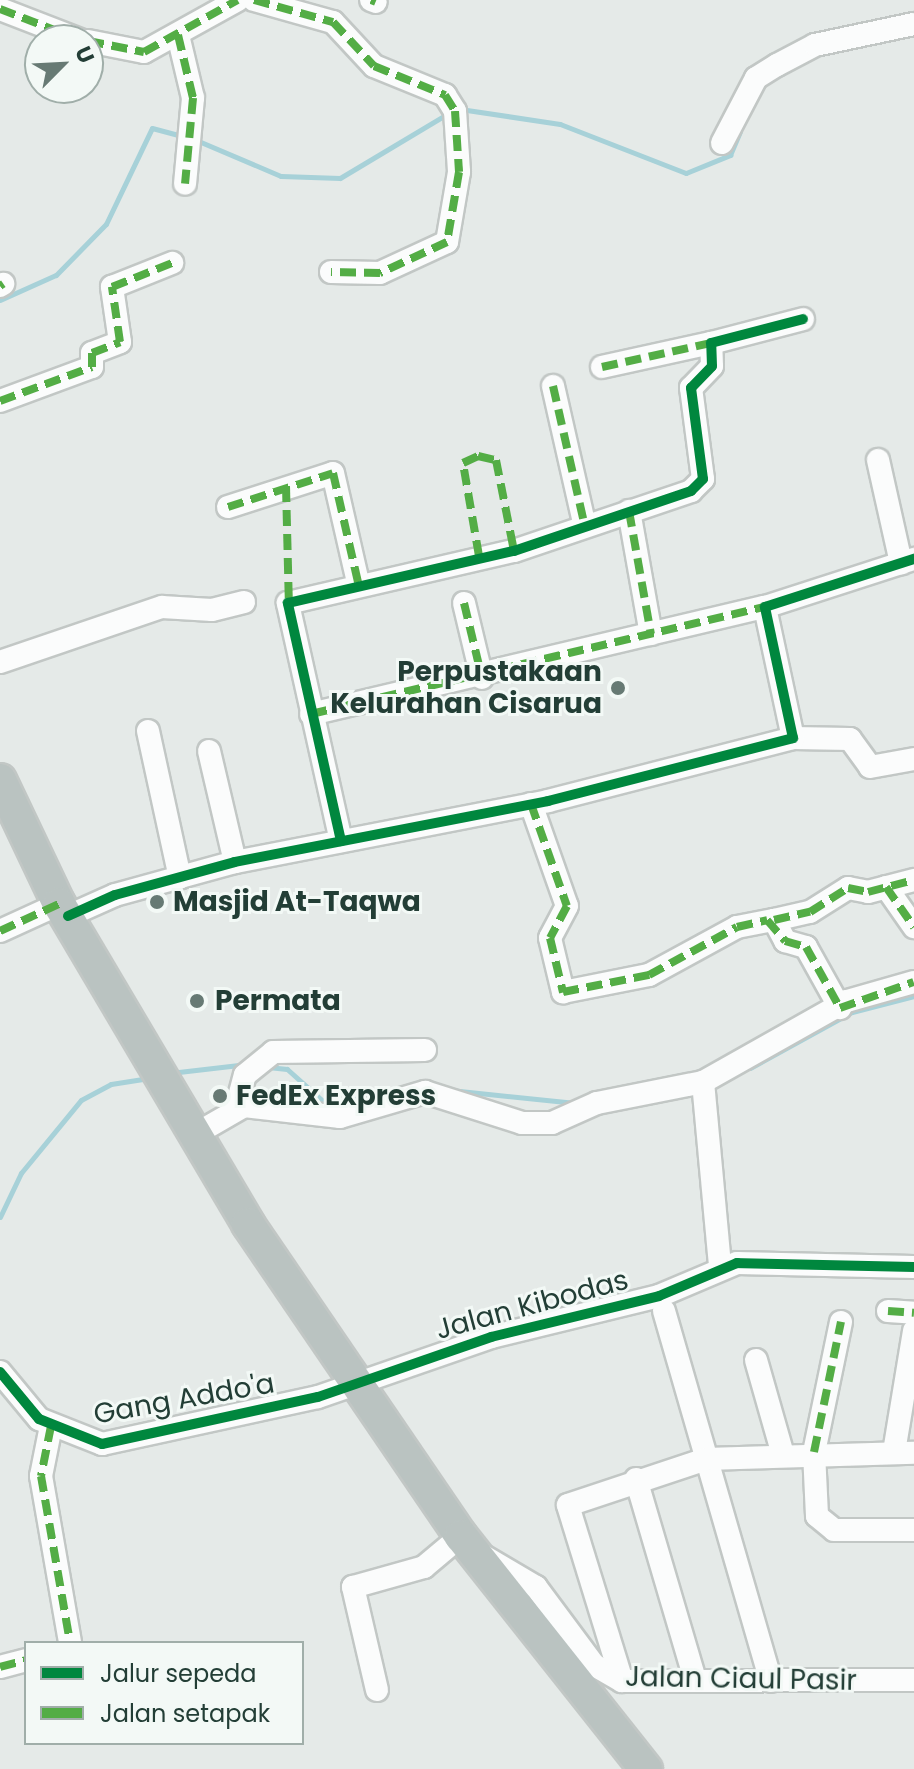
<!DOCTYPE html>
<html>
<head>
<meta charset="utf-8">
<style>
	body { margin:0 }
	#map { position:relative; width:914px; height:1769px; overflow:hidden; background:#e5eae8; font-family:Poppins,sans-serif }
	div>[style] { position:absolute }
	.stream>* { height:5px; margin:-2.5px; padding:0 2.5px; transform-origin:2.5px; border-radius:2.5px; background:#a7d1d8 }
	.roads { filter:drop-shadow(2px 0 #c2c7c5) drop-shadow(-2px 0 #c2c7c5) drop-shadow(0 2px #c2c7c5) drop-shadow(0 -2px #c2c7c5) }
	.minor>* { height:22px; margin:-11px; padding:0 11px; transform-origin:11px; border-radius:11px; background:#fbfcfc }
	.highway>* { height:32px; margin:-16px; padding:0 16px; transform-origin:16px; border-radius:16px; background:#bac3c1 }
	.quiet>* { height:8px; margin-top:-4px; transform-origin:0; background:repeating-linear-gradient(90deg,#53ad45 0 16px,transparent 0 24px) }
	.cycleway>* { height:10px; margin:-5px; padding:0 5px; transform-origin:5px; border-radius:5px; background:#00873e }
	.dots>* { width:22px; height:22px; translate:-50% -50%; box-sizing:border-box; border:4px solid #f3f9f6; border-radius:50% }
	span { translate:-50% -50%; white-space:nowrap; text-align:center; line-height:1.15; -webkit-text-stroke:6px #f3f9f6; paint-order:stroke }
	.poi-label { font-size:28px; color:#233e36; font-weight:700 }
	.right { translate:-100% -50%; text-align:right }
	.left { translate:0 -50%; text-align:left }
	.street-label { font-size:28px; color:#233e36 }
	.legend { position:absolute; left:24px; top:1641px; width:280px; height:104px; box-sizing:border-box; background:#f3f9f6; border:2px solid #a0aea9; margin:0; padding:10px 14px; list-style:none; font-size:24px; color:#233e36 }
	.legend li { display:flex; align-items:center; gap:16px; height:40px }
	.legend b { width:40px; border:2px solid #a0aea9 }
	.north { position:absolute; left:24px; top:24px; width:80px; height:80px; box-sizing:border-box; background:#f3f9f6; border:2px solid #a0aea9; border-radius:50%; rotate:66deg; font-size:22px; font-weight:700; line-height:32px; text-align:center; color:#233e36 }
	.north::after { content:''; display:block; margin:auto; width:28px; height:36px; background:#677a74; clip-path:polygon(50% 0,100% 100%,50% 72%,0 100%) }
</style>
</head>
<body>
<div id="map">
	<div class="stream">
		<div style="left:460px;top:109px;width:101px;rotate:8.5deg"></div>
		<div style="left:560px;top:124px;width:135px;rotate:21.3deg"></div>
		<div style="left:686px;top:173px;width:48px;rotate:-22.2deg"></div>
		<div style="left:730px;top:155px;width:25px;rotate:-67deg"></div>
		<div style="left:196px;top:140px;width:92px;rotate:23deg"></div>
		<div style="left:281px;top:176px;width:59px;rotate:1.9deg"></div>
		<div style="left:340px;top:178px;width:125px;rotate:-30.9deg"></div>
		<div style="left:0;top:300px;width:61px;rotate:-24.1deg"></div>
		<div style="left:56px;top:275px;width:71px;rotate:-45.6deg"></div>
		<div style="left:106px;top:224px;width:106px;rotate:-64.4deg"></div>
		<div style="left:152px;top:128px;width:31px;rotate:15deg"></div>
		<div style="left:268px;top:1067px;width:19px;rotate:6deg"></div>
		<div style="left:287px;top:1069px;width:50px;rotate:41.7deg"></div>
		<div style="left:324px;top:1102px;width:41px;rotate:-5.6deg"></div>
		<div style="left:750px;top:1068px;width:116px;rotate:-28.8deg"></div>
		<div style="left:852px;top:1012px;width:64px;rotate:-14.5deg"></div>
		<div style="left:170px;top:1073px;width:78px;rotate:-6.7deg"></div>
		<div style="left:450px;top:1090px;width:126px;rotate:5.9deg"></div>
		<div style="left:0;top:1217px;width:49px;rotate:-64.5deg"></div>
		<div style="left:21px;top:1173px;width:94px;rotate:-50.6deg"></div>
		<div style="left:81px;top:1100px;width:34px;rotate:-28deg"></div>
		<div style="left:111px;top:1084px;width:37px;rotate:-9deg"></div>
	</div>
	<div class="roads">
		<div class="minor">
			<div style="left:254px;top:0;width:82px;rotate:15.6deg"></div>
			<div style="left:333px;top:22px;width:60px;rotate:47deg"></div>
			<div style="left:374px;top:66px;width:77px;rotate:22.2deg"></div>
			<div style="left:445px;top:95px;width:19px;rotate:58deg"></div>
			<div style="left:455px;top:111px;width:61px;rotate:86.2deg"></div>
			<div style="left:459px;top:172px;width:71px;rotate:99.7deg"></div>
			<div style="left:447px;top:242px;width:74px;rotate:155.2deg"></div>
			<div style="left:380px;top:273px;width:49px;rotate:-178.8deg"></div>
			<div style="left:371px;top:0;width:5px;rotate:22deg"></div>
			<div style="left:0;top:9px;width:86px;rotate:21.2deg"></div>
			<div style="left:178px;top:35px;width:65px;rotate:76.6deg"></div>
			<div style="left:193px;top:98px;width:86px;rotate:95.3deg"></div>
			<div style="left:88px;top:41px;width:57px;rotate:11.1deg"></div>
			<div style="left:144px;top:52px;width:107px;rotate:-29deg"></div>
			<div style="left:722px;top:143px;width:73px;rotate:-62.4deg"></div>
			<div style="left:756px;top:78px;width:25px;rotate:-32deg"></div>
			<div style="left:777px;top:65px;width:43px;rotate:-27.8deg"></div>
			<div style="left:815px;top:45px;width:101px;rotate:-12deg"></div>
			<div style="left:0;top:286px;width:4px;rotate:-34deg"></div>
			<div style="left:602px;top:367px;width:112px;rotate:-12.4deg"></div>
			<div style="left:553px;top:386px;width:140px;rotate:77.2deg"></div>
			<div style="left:0;top:401px;width:98px;rotate:-20.3deg"></div>
			<div style="left:92px;top:367px;width:14px;rotate:-90deg"></div>
			<div style="left:92px;top:353px;width:30px;rotate:-21deg"></div>
			<div style="left:120px;top:342px;width:56px;rotate:-98.3deg"></div>
			<div style="left:112px;top:287px;width:65px;rotate:-21.8deg"></div>
			<div style="left:878px;top:460px;width:106px;rotate:77.4deg"></div>
			<div style="left:228px;top:507px;width:110px;rotate:-17.9deg"></div>
			<div style="left:333px;top:473px;width:112px;rotate:77.1deg"></div>
			<div style="left:629px;top:511px;width:125px;rotate:79.9deg"></div>
			<div style="left:464px;top:603px;width:77px;rotate:76.5deg"></div>
			<div style="left:0;top:662px;width:171px;rotate:-18.8deg"></div>
			<div style="left:162px;top:607px;width:50px;rotate:3.4deg"></div>
			<div style="left:212px;top:610px;width:33px;rotate:-14deg"></div>
			<div style="left:311px;top:714px;width:466px;rotate:-13.3deg"></div>
			<div style="left:148px;top:731px;width:150px;rotate:77.7deg"></div>
			<div style="left:793px;top:738px;width:57px;rotate:1deg"></div>
			<div style="left:850px;top:739px;width:34px;rotate:54deg"></div>
			<div style="left:870px;top:767px;width:45px;rotate:-10.3deg"></div>
			<div style="left:209px;top:751px;width:114px;rotate:76.8deg"></div>
			<div style="left:531px;top:804px;width:108px;rotate:70.6deg"></div>
			<div style="left:567px;top:906px;width:36px;rotate:118deg"></div>
			<div style="left:550px;top:938px;width:56px;rotate:76.5deg"></div>
			<div style="left:563px;top:992px;width:88px;rotate:-11.2deg"></div>
			<div style="left:649px;top:975px;width:100px;rotate:-28.6deg"></div>
			<div style="left:737px;top:927px;width:38px;rotate:-11deg"></div>
			<div style="left:774px;top:920px;width:24px;rotate:62deg"></div>
			<div style="left:785px;top:941px;width:22px;rotate:16deg"></div>
			<div style="left:806px;top:947px;width:70px;rotate:60.9deg"></div>
			<div style="left:341px;top:841px;width:244px;rotate:-102.6deg"></div>
			<div style="left:288px;top:603px;width:232px;rotate:-13deg"></div>
			<div style="left:514px;top:551px;width:187px;rotate:-18.7deg"></div>
			<div style="left:691px;top:491px;width:17px;rotate:-45deg"></div>
			<div style="left:703px;top:479px;width:92px;rotate:-97.5deg"></div>
			<div style="left:691px;top:388px;width:30px;rotate:-46deg"></div>
			<div style="left:712px;top:366px;width:23px;rotate:-92deg"></div>
			<div style="left:711px;top:343px;width:95px;rotate:-14.6deg"></div>
			<div style="left:886px;top:887px;width:49px;rotate:55deg"></div>
			<div style="left:68px;top:916px;width:51px;rotate:-24.1deg"></div>
			<div style="left:115px;top:895px;width:124px;rotate:-15.4deg"></div>
			<div style="left:235px;top:862px;width:319px;rotate:-11deg"></div>
			<div style="left:548px;top:801px;width:253px;rotate:-14.4deg"></div>
			<div style="left:793px;top:738px;width:134px;rotate:-102.1deg"></div>
			<div style="left:765px;top:607px;width:157px;rotate:-17.9deg"></div>
			<div style="left:774px;top:920px;width:37px;rotate:-13deg"></div>
			<div style="left:810px;top:912px;width:45px;rotate:-32.3deg"></div>
			<div style="left:848px;top:888px;width:20px;rotate:11deg"></div>
			<div style="left:868px;top:892px;width:48px;rotate:-14.6deg"></div>
			<div style="left:0;top:931px;width:65px;rotate:-24.6deg"></div>
			<div style="left:703px;top:1082px;width:186px;rotate:84.7deg"></div>
			<div style="left:236px;top:1108px;width:34px;rotate:-75deg"></div>
			<div style="left:245px;top:1075px;width:36px;rotate:-39deg"></div>
			<div style="left:273px;top:1052px;width:152px;rotate:-0.8deg"></div>
			<div style="left:194px;top:1135px;width:58px;rotate:-30.1deg"></div>
			<div style="left:244px;top:1106px;width:97px;rotate:6.5deg"></div>
			<div style="left:340px;top:1117px;width:89px;rotate:-16.4deg"></div>
			<div style="left:425px;top:1092px;width:102px;rotate:17.7deg"></div>
			<div style="left:522px;top:1123px;width:30px"></div>
			<div style="left:552px;top:1123px;width:49px;rotate:-24deg"></div>
			<div style="left:597px;top:1103px;width:108px;rotate:-11.2deg"></div>
			<div style="left:703px;top:1082px;width:165px;rotate:-29.4deg"></div>
			<div style="left:847px;top:1001px;width:70px;rotate:-15.8deg"></div>
			<div style="left:664px;top:1311px;width:385px;rotate:73.9deg"></div>
			<div style="left:888px;top:1311px;width:26px;rotate:4deg"></div>
			<div style="left:841px;top:1322px;width:133px;rotate:101.7deg"></div>
			<div style="left:814px;top:1452px;width:64px;rotate:87.3deg"></div>
			<div style="left:817px;top:1516px;width:22px;rotate:39deg"></div>
			<div style="left:834px;top:1530px;width:80px"></div>
			<div style="left:756px;top:1360px;width:95px;rotate:74.1deg"></div>
			<div style="left:0;top:1372px;width:61px;rotate:50.3deg"></div>
			<div style="left:39px;top:1419px;width:68px;rotate:21.6deg"></div>
			<div style="left:102px;top:1444px;width:221px;rotate:-12.3deg"></div>
			<div style="left:318px;top:1397px;width:183px;rotate:-19.1deg"></div>
			<div style="left:491px;top:1337px;width:173px;rotate:-13.7deg"></div>
			<div style="left:659px;top:1296px;width:85px;rotate:-22.9deg"></div>
			<div style="left:737px;top:1263px;width:177px;rotate:1.3deg"></div>
			<div style="left:51px;top:1426px;width:51px;rotate:101.3deg"></div>
			<div style="left:41px;top:1476px;width:169px;rotate:80.1deg"></div>
			<div style="left:894px;top:1452px;width:123px;rotate:-80.6deg"></div>
			<div style="left:636px;top:1479px;width:209px;rotate:73.6deg"></div>
			<div style="left:480px;top:1554px;width:65px;rotate:30.5deg"></div>
			<div style="left:536px;top:1587px;width:97px;rotate:53.4deg"></div>
			<div style="left:594px;top:1665px;width:32px;rotate:30deg"></div>
			<div style="left:622px;top:1681px;width:292px;rotate:-0.2deg"></div>
			<div style="left:0;top:1667px;width:27px;rotate:-15deg"></div>
			<div style="left:622px;top:1681px;width:184px;rotate:-107.1deg"></div>
			<div style="left:568px;top:1505px;width:145px;rotate:-18.4deg"></div>
			<div style="left:706px;top:1459px;width:208px;rotate:-1.7deg"></div>
			<div style="left:377px;top:1690px;width:106px;rotate:-103.1deg"></div>
			<div style="left:353px;top:1587px;width:74px;rotate:-15.7deg"></div>
			<div style="left:424px;top:1567px;width:48px;rotate:-40deg"></div>
		</div>
		<div class="highway">
			<div style="left:0;top:780px;width:137px;rotate:64.6deg"></div>
			<div style="left:59px;top:904px;width:372px;rotate:59.4deg"></div>
			<div style="left:248px;top:1224px;width:378px;rotate:55.7deg"></div>
			<div style="left:461px;top:1536px;width:298px;rotate:51.6deg"></div>
		</div>
	</div>
	<div class="quiet">
		<div style="left:254px;top:0;width:82px;rotate:15.6deg"></div>
		<div style="left:333px;top:22px;width:60px;rotate:47deg"></div>
		<div style="left:374px;top:66px;width:77px;rotate:22.2deg"></div>
		<div style="left:445px;top:95px;width:19px;rotate:58deg"></div>
		<div style="left:455px;top:111px;width:61px;rotate:86.2deg"></div>
		<div style="left:459px;top:172px;width:71px;rotate:99.7deg"></div>
		<div style="left:447px;top:242px;width:74px;rotate:155.2deg"></div>
		<div style="left:380px;top:273px;width:49px;rotate:-178.8deg"></div>
		<div style="left:371px;top:0;width:5px;rotate:22deg"></div>
		<div style="left:0;top:9px;width:86px;rotate:21.2deg"></div>
		<div style="left:178px;top:35px;width:65px;rotate:76.6deg"></div>
		<div style="left:193px;top:98px;width:86px;rotate:95.3deg"></div>
		<div style="left:88px;top:41px;width:57px;rotate:11.1deg"></div>
		<div style="left:144px;top:52px;width:107px;rotate:-29deg"></div>
		<div style="left:0;top:286px;width:4px;rotate:-34deg"></div>
		<div style="left:602px;top:367px;width:112px;rotate:-12.4deg"></div>
		<div style="left:553px;top:386px;width:140px;rotate:77.2deg"></div>
		<div style="left:0;top:401px;width:98px;rotate:-20.3deg"></div>
		<div style="left:92px;top:367px;width:14px;rotate:-90deg"></div>
		<div style="left:92px;top:353px;width:30px;rotate:-21deg"></div>
		<div style="left:120px;top:342px;width:56px;rotate:-98.3deg"></div>
		<div style="left:112px;top:287px;width:65px;rotate:-21.8deg"></div>
		<div style="left:286px;top:486px;width:121px;rotate:88.6deg"></div>
		<div style="left:228px;top:507px;width:110px;rotate:-17.9deg"></div>
		<div style="left:333px;top:473px;width:112px;rotate:77.1deg"></div>
		<div style="left:629px;top:511px;width:125px;rotate:79.9deg"></div>
		<div style="left:479px;top:556px;width:94px;rotate:-99.8deg"></div>
		<div style="left:463px;top:463px;width:17px;rotate:-25deg"></div>
		<div style="left:478px;top:456px;width:18px;rotate:13deg"></div>
		<div style="left:496px;top:460px;width:93px;rotate:78.8deg"></div>
		<div style="left:464px;top:603px;width:77px;rotate:76.5deg"></div>
		<div style="left:311px;top:714px;width:466px;rotate:-13.3deg"></div>
		<div style="left:531px;top:804px;width:108px;rotate:70.6deg"></div>
		<div style="left:567px;top:906px;width:36px;rotate:118deg"></div>
		<div style="left:550px;top:938px;width:56px;rotate:76.5deg"></div>
		<div style="left:563px;top:992px;width:88px;rotate:-11.2deg"></div>
		<div style="left:649px;top:975px;width:100px;rotate:-28.6deg"></div>
		<div style="left:737px;top:927px;width:31px;rotate:-13deg"></div>
		<div style="left:767px;top:920px;width:28px;rotate:49deg"></div>
		<div style="left:785px;top:941px;width:22px;rotate:16deg"></div>
		<div style="left:806px;top:947px;width:70px;rotate:60.9deg"></div>
		<div style="left:840px;top:1008px;width:78px;rotate:-19.4deg"></div>
		<div style="left:886px;top:887px;width:49px;rotate:55deg"></div>
		<div style="left:774px;top:920px;width:37px;rotate:-13deg"></div>
		<div style="left:810px;top:912px;width:45px;rotate:-32.3deg"></div>
		<div style="left:848px;top:888px;width:20px;rotate:11deg"></div>
		<div style="left:868px;top:892px;width:48px;rotate:-14.6deg"></div>
		<div style="left:0;top:931px;width:65px;rotate:-24.6deg"></div>
		<div style="left:888px;top:1311px;width:26px;rotate:4deg"></div>
		<div style="left:51px;top:1426px;width:51px;rotate:101.3deg"></div>
		<div style="left:41px;top:1476px;width:169px;rotate:80.1deg"></div>
		<div style="left:814px;top:1452px;width:133px;rotate:-78.3deg"></div>
		<div style="left:0;top:1667px;width:27px;rotate:-15deg"></div>
	</div>
	<div class="cycleway">
		<div style="left:341px;top:841px;width:244px;rotate:-102.6deg"></div>
		<div style="left:288px;top:603px;width:232px;rotate:-13deg"></div>
		<div style="left:514px;top:551px;width:187px;rotate:-18.7deg"></div>
		<div style="left:691px;top:491px;width:17px;rotate:-45deg"></div>
		<div style="left:703px;top:479px;width:92px;rotate:-97.5deg"></div>
		<div style="left:691px;top:388px;width:30px;rotate:-46deg"></div>
		<div style="left:712px;top:366px;width:23px;rotate:-92deg"></div>
		<div style="left:711px;top:343px;width:95px;rotate:-14.6deg"></div>
		<div style="left:68px;top:916px;width:51px;rotate:-24.1deg"></div>
		<div style="left:115px;top:895px;width:124px;rotate:-15.4deg"></div>
		<div style="left:235px;top:862px;width:319px;rotate:-11deg"></div>
		<div style="left:548px;top:801px;width:253px;rotate:-14.4deg"></div>
		<div style="left:793px;top:738px;width:134px;rotate:-102.1deg"></div>
		<div style="left:765px;top:607px;width:157px;rotate:-17.9deg"></div>
		<div style="left:0;top:1372px;width:61px;rotate:50.3deg"></div>
		<div style="left:39px;top:1419px;width:68px;rotate:21.6deg"></div>
		<div style="left:102px;top:1444px;width:221px;rotate:-12.3deg"></div>
		<div style="left:318px;top:1397px;width:183px;rotate:-19.1deg"></div>
		<div style="left:491px;top:1337px;width:173px;rotate:-13.7deg"></div>
		<div style="left:659px;top:1296px;width:85px;rotate:-22.9deg"></div>
		<div style="left:737px;top:1263px;width:177px;rotate:1.3deg"></div>
	</div>
	<div class="dots">
		<div style="left:618px;top:688px;background:#677a74"></div>
		<div style="left:157px;top:902px;background:#677a74"></div>
		<div style="left:197px;top:1001px;background:#677a74"></div>
		<div style="left:220px;top:1096px;background:#677a74"></div>
	</div>
	<div class="poi-label">
		<span class="right" style="left:602px;top:688px">Perpustakaan<br>Kelurahan Cisarua</span>
		<span class="left" style="left:173px;top:902px">Masjid At-Taqwa</span>
		<span class="left" style="left:215px;top:1001px">Permata</span>
		<span class="left" style="left:236px;top:1096px">FedEx Express</span>
	</div>
	<div class="street-label">
		<span style="left:532px;top:1305px;rotate:-15deg">Jalan Kibodas</span>
		<span style="left:184px;top:1399px;rotate:-10deg">Gang Addo'a</span>
		<span style="left:741px;top:1679px;rotate:1deg">Jalan Ciaul Pasir</span>
	</div>
	<ul class="legend">
	<li><b style="height:10px;background:#00873e"></b>Jalur sepeda</li>
	<li><b style="height:10px;background:#53ad45"></b>Jalan setapak</li>
	</ul>
	<div class="north">U</div>
</div>
</body>
</html>
